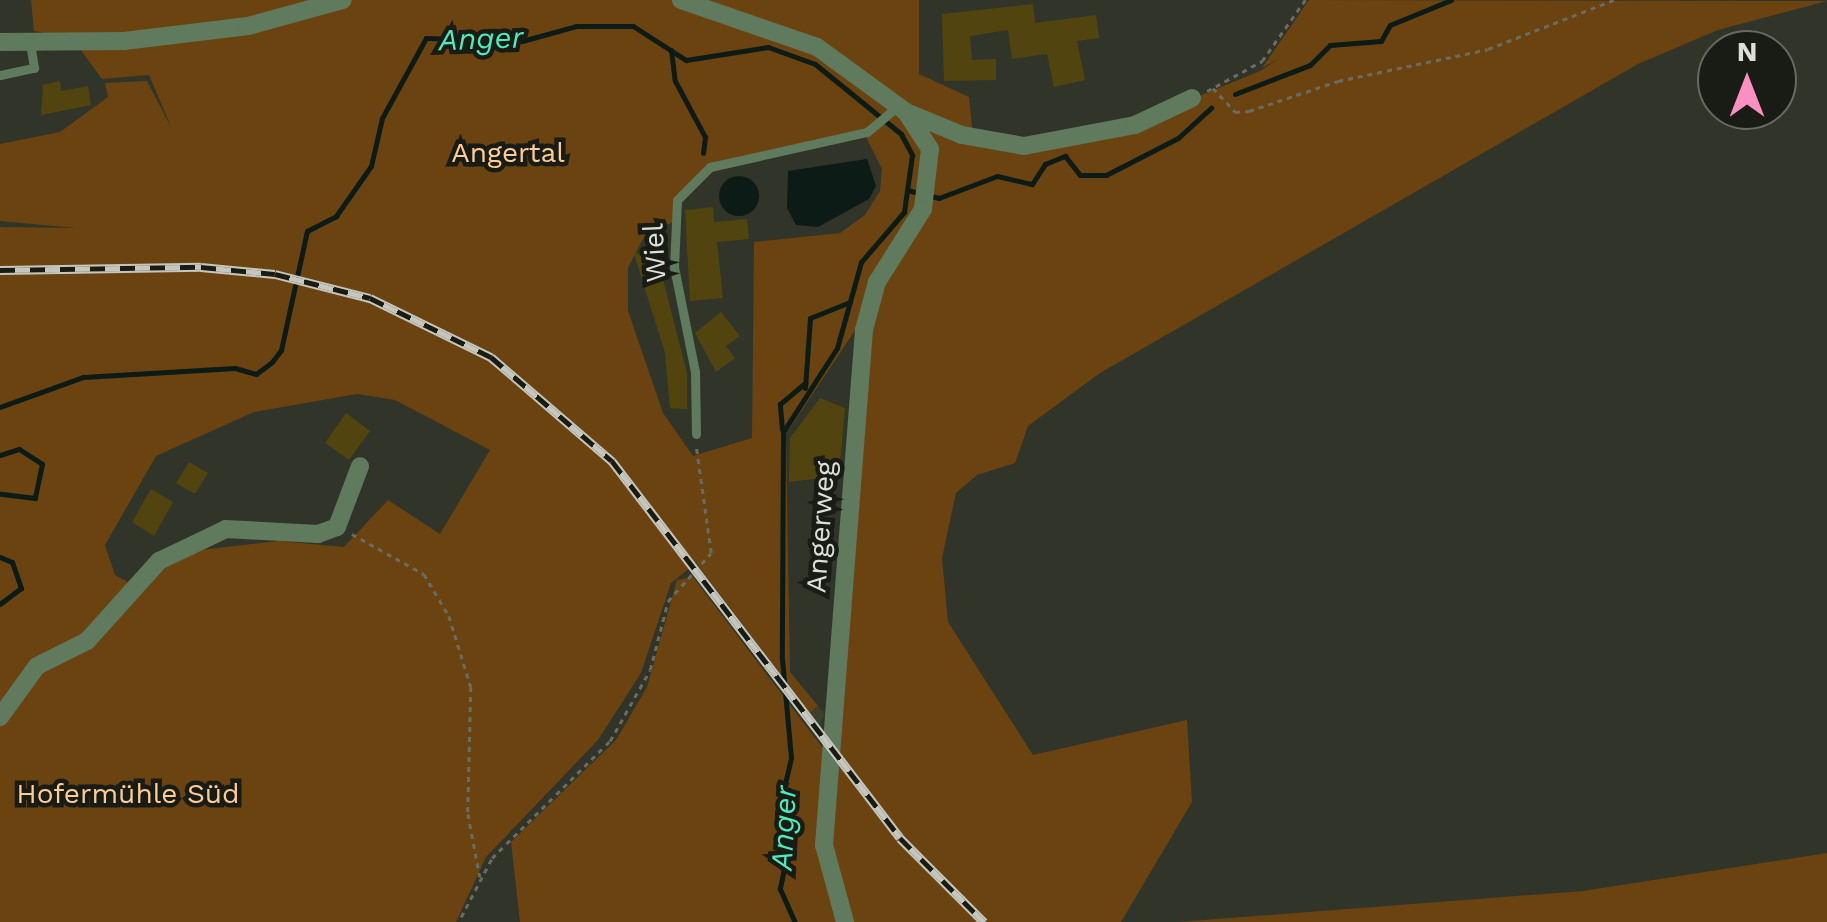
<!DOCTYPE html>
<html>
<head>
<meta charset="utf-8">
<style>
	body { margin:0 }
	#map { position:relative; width:1827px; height:922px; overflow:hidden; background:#313428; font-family:"Work Sans",sans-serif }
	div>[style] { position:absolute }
	.built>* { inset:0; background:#3b3f2c }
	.green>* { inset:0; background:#6a4311 }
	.water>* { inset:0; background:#0c1b16 }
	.round { border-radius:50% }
	.stream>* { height:5px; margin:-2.5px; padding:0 2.5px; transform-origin:2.5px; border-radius:2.5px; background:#0c1b16 }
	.building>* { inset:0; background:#52440f }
	.path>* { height:2.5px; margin-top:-1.25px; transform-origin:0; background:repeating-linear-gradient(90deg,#6a6c62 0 5px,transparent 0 10px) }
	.service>* { height:9px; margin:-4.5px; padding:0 4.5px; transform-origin:4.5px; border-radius:4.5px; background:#5f7a5d }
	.minor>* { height:18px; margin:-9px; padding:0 9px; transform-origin:9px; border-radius:9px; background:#5f7a5d }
	.rail>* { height:9px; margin-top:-4.5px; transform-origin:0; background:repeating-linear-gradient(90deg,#191b15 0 15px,#c5c7bf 0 30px); box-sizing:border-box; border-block:2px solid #c5c7bf }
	span { translate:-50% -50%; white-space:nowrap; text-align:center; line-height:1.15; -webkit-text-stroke:9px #191b15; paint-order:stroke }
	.park-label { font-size:28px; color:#fecc96 }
	.street-label { font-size:28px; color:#dddfd7 }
	.water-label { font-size:30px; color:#4cecbb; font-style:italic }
	.north { position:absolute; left:1697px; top:30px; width:100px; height:100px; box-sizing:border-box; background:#191b15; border:2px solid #676963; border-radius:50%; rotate:0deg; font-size:28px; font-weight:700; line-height:40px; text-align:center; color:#dddfd7 }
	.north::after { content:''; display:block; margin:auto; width:35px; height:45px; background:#fc8fc1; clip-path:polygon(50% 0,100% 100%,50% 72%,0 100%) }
</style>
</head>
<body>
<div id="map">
	<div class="built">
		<div style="clip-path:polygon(653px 503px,811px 713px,818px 706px,825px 714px,820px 725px,903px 832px,895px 842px,645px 509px)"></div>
	</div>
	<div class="green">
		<div style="clip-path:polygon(evenodd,31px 0,919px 0,919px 74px,969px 97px,973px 135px,1001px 141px,1136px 122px,1260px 71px,1280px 58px,1262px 68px,1309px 0,1827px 1px,1718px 30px,1638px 64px,1100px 373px,1028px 426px,1015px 463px,977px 475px,956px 493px,942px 558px,948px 622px,1033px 755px,1187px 720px,1192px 802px,1121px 922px,520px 922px,511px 842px,616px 740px,647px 687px,677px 580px,693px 577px,831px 759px,856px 329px,786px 434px,790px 672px,818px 706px,810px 713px,696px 563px,671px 583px,641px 673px,598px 740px,486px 857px,456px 922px,0 922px,0 227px,75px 228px,0 221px,0 144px,60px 132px,108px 97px,105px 83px,147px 81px,172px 129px,149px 75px,102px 79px,72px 38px,34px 31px,31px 0,866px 137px,882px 169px,880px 191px,865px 215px,840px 233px,754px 242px,752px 438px,693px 456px,663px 413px,628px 311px,628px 268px,647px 231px,675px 222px,686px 190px,709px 169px,866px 137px,31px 0,357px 394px,395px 400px,490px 450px,440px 534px,388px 500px,344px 547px,279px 541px,191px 551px,137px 587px,115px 575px,105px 545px,156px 456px,254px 412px,357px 394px)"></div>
		<div style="clip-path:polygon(1827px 853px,1827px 922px,1178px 922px,1583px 891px)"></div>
	</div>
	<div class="water">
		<div style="clip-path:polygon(867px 159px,876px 186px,869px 199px,818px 227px,796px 225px,787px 208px,788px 171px)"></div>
		<div class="round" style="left:719px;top:176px;width:40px;height:40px"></div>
	</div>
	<div class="stream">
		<div style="left:671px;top:50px;width:31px;rotate:83deg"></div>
		<div style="left:675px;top:81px;width:64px;rotate:61.8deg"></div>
		<div style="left:705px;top:137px;width:16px;rotate:97deg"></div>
		<div style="left:1235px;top:94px;width:80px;rotate:-21.1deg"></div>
		<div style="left:1310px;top:65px;width:28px;rotate:-45deg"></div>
		<div style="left:1330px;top:45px;width:51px;rotate:-4.5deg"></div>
		<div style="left:1381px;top:41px;width:18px;rotate:-61deg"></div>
		<div style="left:1390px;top:25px;width:66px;rotate:-22.3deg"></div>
		<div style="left:907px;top:190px;width:33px;rotate:14deg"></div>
		<div style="left:939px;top:198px;width:62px;rotate:-20.8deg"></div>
		<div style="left:997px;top:176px;width:36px;rotate:13deg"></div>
		<div style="left:1032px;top:184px;width:24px;rotate:-57deg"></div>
		<div style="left:1045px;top:164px;width:22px;rotate:-22deg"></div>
		<div style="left:1065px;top:156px;width:24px;rotate:52deg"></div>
		<div style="left:1080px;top:175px;width:26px"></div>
		<div style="left:1106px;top:175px;width:81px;rotate:-27.2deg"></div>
		<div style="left:1178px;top:138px;width:45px;rotate:-42.3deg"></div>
		<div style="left:805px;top:388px;width:70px;rotate:-85.9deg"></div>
		<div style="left:810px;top:318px;width:43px;rotate:-21.8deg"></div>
		<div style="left:0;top:407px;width:88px;rotate:-19.9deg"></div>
		<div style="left:83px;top:377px;width:152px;rotate:-3.4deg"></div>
		<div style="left:235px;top:368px;width:22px;rotate:16deg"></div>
		<div style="left:256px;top:374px;width:20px;rotate:-37deg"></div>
		<div style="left:272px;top:362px;width:15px;rotate:-53deg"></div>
		<div style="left:281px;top:350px;width:122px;rotate:-77.7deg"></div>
		<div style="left:307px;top:231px;width:33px;rotate:-27deg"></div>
		<div style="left:336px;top:216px;width:61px;rotate:-55deg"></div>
		<div style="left:371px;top:166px;width:49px;rotate:-77.1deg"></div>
		<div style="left:382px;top:118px;width:91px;rotate:-61.2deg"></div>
		<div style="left:426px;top:38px;width:96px;rotate:1.8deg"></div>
		<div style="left:522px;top:41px;width:56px;rotate:-15.5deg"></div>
		<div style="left:576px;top:26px;width:57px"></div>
		<div style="left:633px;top:26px;width:63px;rotate:32.7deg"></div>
		<div style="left:686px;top:60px;width:83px;rotate:-9deg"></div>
		<div style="left:768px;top:47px;width:50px;rotate:19.9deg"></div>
		<div style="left:815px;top:64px;width:111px;rotate:39.1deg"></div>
		<div style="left:901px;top:134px;width:24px;rotate:62deg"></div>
		<div style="left:912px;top:155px;width:58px;rotate:98deg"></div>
		<div style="left:904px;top:212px;width:66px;rotate:130.7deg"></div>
		<div style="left:861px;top:262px;width:89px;rotate:105.6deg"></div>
		<div style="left:837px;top:348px;width:100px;rotate:122.7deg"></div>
		<div style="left:783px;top:432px;width:227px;rotate:90.3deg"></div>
		<div style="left:782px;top:659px;width:99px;rotate:84.8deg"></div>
		<div style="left:791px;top:758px;width:48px;rotate:103.2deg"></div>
		<div style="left:780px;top:805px;width:46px;rotate:79.9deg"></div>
		<div style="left:788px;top:850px;width:40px;rotate:102deg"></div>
		<div style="left:780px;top:889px;width:36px;rotate:66deg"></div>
		<div style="left:782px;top:429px;width:25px;rotate:-95deg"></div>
		<div style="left:780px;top:404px;width:33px;rotate:-40deg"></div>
		<div style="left:0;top:455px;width:20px;rotate:-18deg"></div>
		<div style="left:19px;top:449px;width:27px;rotate:33deg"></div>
		<div style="left:42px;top:464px;width:35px;rotate:102deg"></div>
		<div style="left:35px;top:498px;width:35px;rotate:-173deg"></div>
		<div style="left:0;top:557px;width:13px;rotate:23deg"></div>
		<div style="left:12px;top:562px;width:28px;rotate:71deg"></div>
		<div style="left:21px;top:588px;width:26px;rotate:143deg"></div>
	</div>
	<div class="building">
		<div style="clip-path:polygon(1033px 4px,1035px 23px,1096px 15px,1099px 38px,1077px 41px,1085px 80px,1054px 87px,1047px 54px,1012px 59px,1008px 30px,970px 36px,972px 60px,996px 59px,996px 80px,944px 81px,942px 14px)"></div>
		<div style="clip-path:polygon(60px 81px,61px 91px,88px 86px,91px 105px,41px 115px,43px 85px)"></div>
		<div style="clip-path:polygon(713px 207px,714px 222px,747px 219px,749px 239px,717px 242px,723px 298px,690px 301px,685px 210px)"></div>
		<div style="clip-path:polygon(655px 248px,687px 373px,687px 409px,670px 408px,665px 353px,634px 254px)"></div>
		<div style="clip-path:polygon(721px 312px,740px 336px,726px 346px,735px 358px,716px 372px,695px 333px)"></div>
		<div style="clip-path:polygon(820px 398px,845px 408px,839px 476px,789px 482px,790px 438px)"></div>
		<div style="clip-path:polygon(346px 413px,370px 431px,349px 460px,325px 443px)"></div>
		<div style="clip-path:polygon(189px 462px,208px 473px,195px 494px,176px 483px)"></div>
		<div style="clip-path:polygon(151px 489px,173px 502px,154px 536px,132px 522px)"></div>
	</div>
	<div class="path">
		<div style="left:1213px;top:88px;width:33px;rotate:47deg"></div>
		<div style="left:1235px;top:112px;width:14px;rotate:-4deg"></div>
		<div style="left:1249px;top:111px;width:94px;rotate:-18.6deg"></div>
		<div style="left:1338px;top:81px;width:153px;rotate:-12deg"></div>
		<div style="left:1488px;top:49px;width:135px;rotate:-21.3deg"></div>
		<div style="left:1207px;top:91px;width:63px;rotate:-28.6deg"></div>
		<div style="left:1262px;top:61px;width:75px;rotate:-54.8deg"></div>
		<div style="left:352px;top:534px;width:82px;rotate:29.1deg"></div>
		<div style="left:424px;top:574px;width:49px;rotate:59.2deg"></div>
		<div style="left:449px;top:616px;width:74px;rotate:72.8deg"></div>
		<div style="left:471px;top:687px;width:127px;rotate:91.4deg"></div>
		<div style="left:468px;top:814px;width:64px;rotate:79.2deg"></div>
		<div style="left:461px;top:917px;width:67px;rotate:-62.3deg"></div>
		<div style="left:492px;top:858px;width:166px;rotate:-44.8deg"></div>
		<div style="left:610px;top:741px;width:81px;rotate:-60.6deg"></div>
		<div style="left:650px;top:670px;width:71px;rotate:-75.4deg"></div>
		<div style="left:668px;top:601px;width:64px;rotate:-48.1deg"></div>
		<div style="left:711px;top:553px;width:108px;rotate:-98deg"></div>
	</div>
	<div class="service">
		<div style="left:0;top:75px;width:35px;rotate:-12deg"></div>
		<div style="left:34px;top:68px;width:24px;rotate:-99deg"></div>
		<div style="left:696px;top:434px;width:62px;rotate:-90.9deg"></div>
		<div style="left:695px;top:372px;width:107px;rotate:-101.3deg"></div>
		<div style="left:674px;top:267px;width:67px;rotate:-87.4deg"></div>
		<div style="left:677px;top:200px;width:47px;rotate:-45deg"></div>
		<div style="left:710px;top:167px;width:161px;rotate:-12.6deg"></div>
		<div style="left:867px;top:132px;width:40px;rotate:-40deg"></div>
	</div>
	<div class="minor">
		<div style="left:681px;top:0;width:144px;rotate:19.1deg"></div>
		<div style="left:817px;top:47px;width:110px;rotate:36.1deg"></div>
		<div style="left:906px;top:112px;width:44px;rotate:57deg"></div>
		<div style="left:930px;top:149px;width:60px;rotate:96.7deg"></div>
		<div style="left:923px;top:209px;width:86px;rotate:122.2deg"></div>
		<div style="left:877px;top:282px;width:50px;rotate:105.2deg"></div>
		<div style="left:864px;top:330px;width:517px;rotate:94.44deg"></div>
		<div style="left:824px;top:845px;width:80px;rotate:74.7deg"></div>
		<div style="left:0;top:42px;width:124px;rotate:-0.5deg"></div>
		<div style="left:124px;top:41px;width:125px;rotate:-6.9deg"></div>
		<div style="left:248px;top:26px;width:98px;rotate:-15.3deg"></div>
		<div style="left:911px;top:114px;width:55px;rotate:22.4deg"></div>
		<div style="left:962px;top:135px;width:63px;rotate:10.1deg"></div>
		<div style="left:1024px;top:146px;width:113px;rotate:-10.7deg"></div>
		<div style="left:1135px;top:125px;width:63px;rotate:-25.3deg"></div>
		<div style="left:0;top:717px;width:63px;rotate:-54deg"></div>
		<div style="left:37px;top:666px;width:56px;rotate:-26.6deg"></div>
		<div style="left:87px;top:641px;width:108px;rotate:-48deg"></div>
		<div style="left:159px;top:561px;width:74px;rotate:-25.5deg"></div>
		<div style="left:226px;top:529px;width:92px;rotate:3.1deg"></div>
		<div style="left:318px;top:534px;width:20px;rotate:-20deg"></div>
		<div style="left:337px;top:527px;width:65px;rotate:-69.3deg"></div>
	</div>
	<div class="rail">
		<div style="left:0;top:270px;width:201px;rotate:-0.9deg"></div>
		<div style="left:201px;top:267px;width:74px;rotate:5.4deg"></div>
		<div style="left:275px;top:274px;width:98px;rotate:14.2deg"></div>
		<div style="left:370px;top:298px;width:135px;rotate:26deg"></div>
		<div style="left:491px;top:357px;width:160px;rotate:40.7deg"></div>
		<div style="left:612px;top:461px;width:474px;rotate:52.6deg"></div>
		<div style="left:900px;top:838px;width:119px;rotate:45deg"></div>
	</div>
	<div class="park-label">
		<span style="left:508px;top:153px">Angertal</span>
		<span style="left:128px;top:794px">Hofermühle Süd</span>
	</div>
	<div class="street-label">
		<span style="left:655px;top:253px;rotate:-93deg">Wiel</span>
		<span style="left:821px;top:527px;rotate:-86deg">Angerweg</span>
	</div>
	<div class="water-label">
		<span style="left:481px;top:39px;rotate:-2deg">Anger</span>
		<span style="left:784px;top:828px;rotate:-87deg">Anger</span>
	</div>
	<div class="north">N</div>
</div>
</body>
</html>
